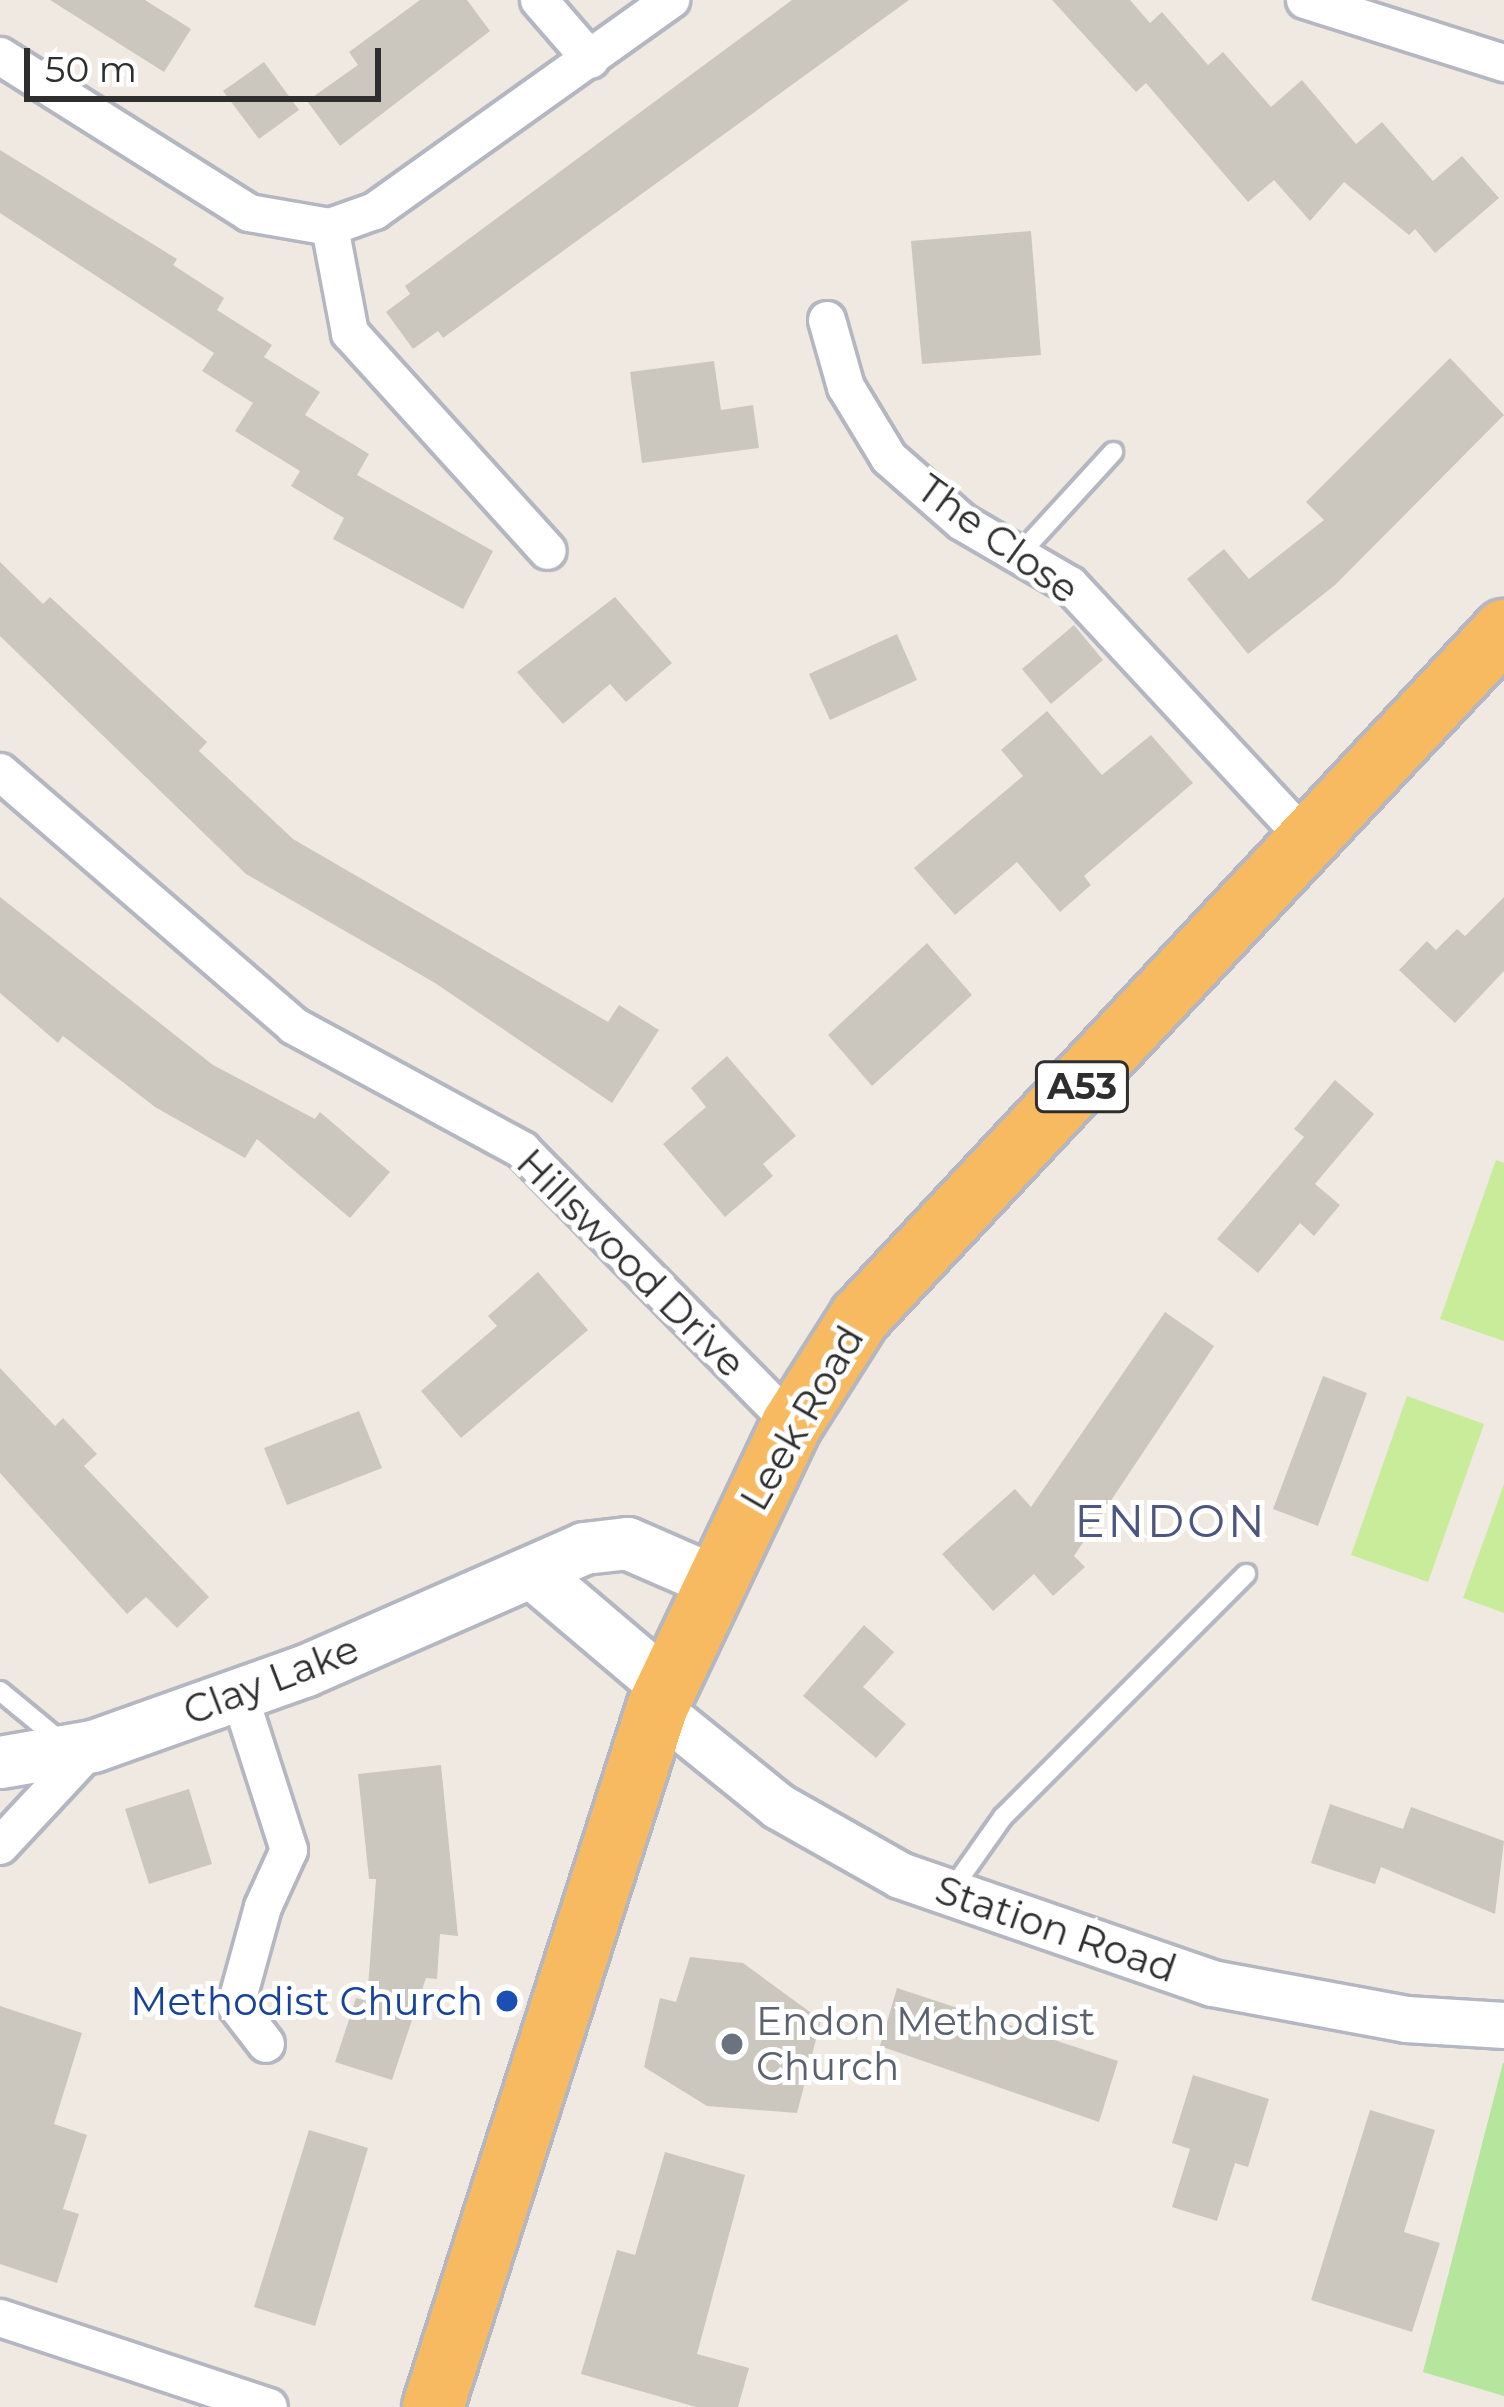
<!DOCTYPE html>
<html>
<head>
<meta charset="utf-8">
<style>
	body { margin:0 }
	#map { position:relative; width:1504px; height:2407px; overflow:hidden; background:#efe9e1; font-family:Montserrat,sans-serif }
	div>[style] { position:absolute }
	.green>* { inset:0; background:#b6e59e }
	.pitch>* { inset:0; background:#c9ec9a }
	.building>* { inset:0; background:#cbc7bf }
	.roads { filter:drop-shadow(3px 0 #b4b7c1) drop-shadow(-3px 0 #b4b7c1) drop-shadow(0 3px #b4b7c1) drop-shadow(0 -3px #b4b7c1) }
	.service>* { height:18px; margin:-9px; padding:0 9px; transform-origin:9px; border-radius:9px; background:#fff }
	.minor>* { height:36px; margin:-18px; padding:0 18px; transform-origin:18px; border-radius:18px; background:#fff }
	.tertiary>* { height:45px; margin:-22.5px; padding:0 22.5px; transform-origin:22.5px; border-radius:22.5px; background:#fff }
	.secondary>* { height:51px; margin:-25.5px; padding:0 25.5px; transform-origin:25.5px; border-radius:25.5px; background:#fff }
	.trunk>* { height:60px; margin:-30px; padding:0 30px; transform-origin:30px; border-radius:30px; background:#f8ba60 }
	.dots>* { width:33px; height:33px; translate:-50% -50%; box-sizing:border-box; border:6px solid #fff; border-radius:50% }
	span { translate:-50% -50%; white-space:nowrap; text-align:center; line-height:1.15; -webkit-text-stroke:10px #fff; paint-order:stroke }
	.shield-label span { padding:3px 9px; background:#fff; border:3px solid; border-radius:9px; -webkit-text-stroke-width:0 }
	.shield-label { font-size:36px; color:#2e2e2e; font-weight:700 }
	.street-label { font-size:39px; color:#2e2e2e }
	.transit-label { font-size:39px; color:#164399 }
	.right { translate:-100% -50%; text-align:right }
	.worship-label { font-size:39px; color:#5b616d }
	.left { translate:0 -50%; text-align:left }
	.quarter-label { font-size:45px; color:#4d5680; letter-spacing:3px }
	.scale { position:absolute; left:24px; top:48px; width:357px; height:54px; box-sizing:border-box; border:6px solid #2e2e2e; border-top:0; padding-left:15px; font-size:36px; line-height:42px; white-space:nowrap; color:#2e2e2e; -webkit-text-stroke:9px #fff; paint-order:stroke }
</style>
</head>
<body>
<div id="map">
	<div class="green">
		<div style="clip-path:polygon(1503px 2063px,1504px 2063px,1504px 2396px,1423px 2372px)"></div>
	</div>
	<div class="pitch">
		<div style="clip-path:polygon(1496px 1160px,1504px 1163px,1504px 1341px,1440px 1319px)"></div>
		<div style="clip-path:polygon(1407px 1396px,1484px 1424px,1428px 1582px,1351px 1555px)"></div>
		<div style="clip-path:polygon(1504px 1484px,1504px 1613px,1463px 1598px)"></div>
	</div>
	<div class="building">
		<div style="clip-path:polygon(50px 0,145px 0,191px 29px,164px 72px)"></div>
		<div style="clip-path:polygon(420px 0,467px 0,490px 31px,340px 146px,307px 101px,358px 65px,349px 52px)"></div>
		<div style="clip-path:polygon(792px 0,909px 0,443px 338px,438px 331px,413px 349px,386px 312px,410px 294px,405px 286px)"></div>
		<div style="clip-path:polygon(1052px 0,1130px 0,1150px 23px,1162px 12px,1208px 65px,1223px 52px,1271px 107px,1302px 80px,1356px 144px,1382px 122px,1433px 181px,1462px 156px,1499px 198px,1435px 253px,1415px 229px,1409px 235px,1344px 182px,1310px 221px,1274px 180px,1248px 202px,1146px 83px,1136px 92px)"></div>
		<div style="clip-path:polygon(264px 62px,299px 110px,259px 139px,223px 91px)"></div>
		<div style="clip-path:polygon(0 150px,177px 259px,173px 265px,224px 298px,217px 310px,272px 345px,264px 357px,320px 392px,305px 415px,369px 454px,357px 475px,493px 551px,463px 609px,333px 539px,344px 518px,291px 486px,300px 471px,235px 431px,253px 403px,202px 371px,214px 353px,0 213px)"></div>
		<div style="clip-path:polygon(1031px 231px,1041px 355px,922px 364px,911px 241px)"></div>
		<div style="clip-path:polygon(1450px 358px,1504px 415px,1335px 585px,1248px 654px,1187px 579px,1224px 549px,1249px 579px,1324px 520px,1306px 502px)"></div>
		<div style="clip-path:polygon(714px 361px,721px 410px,753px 405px,759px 448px,642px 463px,630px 372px)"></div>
		<div style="clip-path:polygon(0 562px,43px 604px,50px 597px,207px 742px,199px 751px,293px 839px,608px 1022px,619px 1005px,659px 1030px,612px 1103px,435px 983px,246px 874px,0 636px)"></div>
		<div style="clip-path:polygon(615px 597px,672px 663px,626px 702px,610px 684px,563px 724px,517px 672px)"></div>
		<div style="clip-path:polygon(1074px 625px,1103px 660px,1051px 704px,1022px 669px)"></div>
		<div style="clip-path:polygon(897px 634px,917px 680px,830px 720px,809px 674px)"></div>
		<div style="clip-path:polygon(1047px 711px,1102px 775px,1151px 735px,1193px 783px,1084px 876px,1091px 885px,1060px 912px,1017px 862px,955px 915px,914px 868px,1023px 776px,1001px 750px)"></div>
		<div style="clip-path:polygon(0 897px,213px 1065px,315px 1119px,320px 1112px,390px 1172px,350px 1218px,257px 1139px,245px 1158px,155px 1107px,63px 1036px,58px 1043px,0 993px)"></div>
		<div style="clip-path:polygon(1504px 897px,1504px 971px,1455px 1023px,1399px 970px,1427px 941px,1436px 950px,1457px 929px,1465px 936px)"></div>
		<div style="clip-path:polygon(927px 943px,972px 995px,872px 1086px,828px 1035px)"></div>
		<div style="clip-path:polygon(727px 1056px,796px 1136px,763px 1164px,773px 1176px,725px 1217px,663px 1144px,706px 1107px,691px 1088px)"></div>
		<div style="clip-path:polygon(1335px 1080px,1374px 1114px,1315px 1184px,1340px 1205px,1314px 1236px,1300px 1223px,1258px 1273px,1217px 1239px,1304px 1137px,1294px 1129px)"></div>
		<div style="clip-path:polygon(538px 1272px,588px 1330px,461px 1438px,421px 1391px,497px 1326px,488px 1316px)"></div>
		<div style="clip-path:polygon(1165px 1312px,1214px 1346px,1074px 1556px,1085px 1567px,1053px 1596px,1034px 1574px,993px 1611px,942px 1554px,1015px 1489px,1031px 1507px)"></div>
		<div style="clip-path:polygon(0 1368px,55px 1426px,63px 1418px,97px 1454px,84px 1466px,209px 1597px,177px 1628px,146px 1597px,127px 1614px,0 1473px)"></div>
		<div style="clip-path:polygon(1323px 1376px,1367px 1393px,1318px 1526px,1273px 1509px)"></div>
		<div style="clip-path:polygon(359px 1411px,382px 1468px,287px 1505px,264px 1448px)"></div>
		<div style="clip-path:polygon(864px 1625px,894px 1652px,863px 1687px,906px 1724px,876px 1758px,803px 1696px)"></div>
		<div style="clip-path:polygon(441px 1765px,458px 1936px,440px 1934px,437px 1979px,426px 1978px,392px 2080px,335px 2062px,356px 1998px,367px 2001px,376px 1879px,369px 1879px,358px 1774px)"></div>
		<div style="clip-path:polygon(189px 1789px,212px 1864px,149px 1884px,125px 1809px)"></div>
		<div style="clip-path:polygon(1330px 1804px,1403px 1829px,1411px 1807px,1504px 1841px,1495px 1914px,1381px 1867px,1375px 1884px,1311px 1863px)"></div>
		<div style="clip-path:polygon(690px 1957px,743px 1963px,821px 2020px,797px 2113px,707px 2106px,644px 2067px,660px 1998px,676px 2002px)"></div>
		<div style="clip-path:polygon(897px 1988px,1118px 2061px,1099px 2122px,880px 2046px)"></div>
		<div style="clip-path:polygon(0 2006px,82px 2033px,54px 2124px,87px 2135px,63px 2209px,79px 2214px,57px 2283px,0 2264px)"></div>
		<div style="clip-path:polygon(1193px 2075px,1269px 2099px,1248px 2167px,1235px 2163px,1217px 2221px,1172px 2207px,1190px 2149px,1172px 2143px)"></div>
		<div style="clip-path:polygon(1370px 2110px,1435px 2130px,1404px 2232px,1440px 2243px,1412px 2332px,1311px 2300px)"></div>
		<div style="clip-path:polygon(309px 2130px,368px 2148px,315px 2326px,254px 2307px)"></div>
		<div style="clip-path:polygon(665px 2152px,745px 2175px,697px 2354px,749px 2368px,738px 2407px,696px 2407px,581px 2374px,617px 2250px,635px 2255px)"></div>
	</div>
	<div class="roads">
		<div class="service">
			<div style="left:1016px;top:558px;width:144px;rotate:-47.5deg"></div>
			<div style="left:0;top:1691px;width:82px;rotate:39.5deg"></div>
			<div style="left:950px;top:1892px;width:92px;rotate:-54.8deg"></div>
			<div style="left:1003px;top:1817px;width:344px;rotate:-45deg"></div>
		</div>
		<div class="minor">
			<div style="left:539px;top:0;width:79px;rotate:49.1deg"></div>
			<div style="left:1305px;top:0;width:209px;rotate:17.6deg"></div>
			<div style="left:0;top:56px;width:294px;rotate:32.2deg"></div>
			<div style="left:249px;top:213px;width:82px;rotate:9.8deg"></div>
			<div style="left:330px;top:227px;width:48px;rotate:-19.6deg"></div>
			<div style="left:375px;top:211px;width:364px;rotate:-35.5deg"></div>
			<div style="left:330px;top:227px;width:108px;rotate:79.3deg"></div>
			<div style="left:350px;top:333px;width:294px;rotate:47.8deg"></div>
			<div style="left:827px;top:320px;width:70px;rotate:74.2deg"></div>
			<div style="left:846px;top:387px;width:83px;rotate:58.8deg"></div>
			<div style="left:889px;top:458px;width:97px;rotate:41.2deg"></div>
			<div style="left:962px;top:522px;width:125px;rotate:30.3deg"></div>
			<div style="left:1070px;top:585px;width:348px;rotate:47.1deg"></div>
			<div style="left:0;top:772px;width:389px;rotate:40.8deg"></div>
			<div style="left:294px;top:1026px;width:260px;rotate:28.5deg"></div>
			<div style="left:522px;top:1150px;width:385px;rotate:45.4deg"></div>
			<div style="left:239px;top:1694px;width:164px;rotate:72.2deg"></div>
			<div style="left:289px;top:1850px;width:63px;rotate:114.5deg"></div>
			<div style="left:263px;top:1907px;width:102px;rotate:105.4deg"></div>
			<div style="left:236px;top:2005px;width:49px;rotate:52.4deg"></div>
			<div style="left:0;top:1846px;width:137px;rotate:-47.1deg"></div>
			<div style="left:0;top:2318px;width:283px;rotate:18.3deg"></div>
		</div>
		<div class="tertiary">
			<div style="left:657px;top:1708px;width:156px;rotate:39deg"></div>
			<div style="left:778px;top:1806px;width:140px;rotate:29.5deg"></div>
			<div style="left:900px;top:1875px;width:330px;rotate:19.1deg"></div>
			<div style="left:1212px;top:1983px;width:197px;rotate:10.5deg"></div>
			<div style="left:1406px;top:2019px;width:98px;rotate:3.5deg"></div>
		</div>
		<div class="secondary">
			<div style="left:533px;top:1573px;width:173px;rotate:40.3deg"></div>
			<div style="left:0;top:1762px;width:94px;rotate:-9.8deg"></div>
			<div style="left:93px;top:1746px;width:224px;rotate:-19.6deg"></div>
			<div style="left:304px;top:1671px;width:306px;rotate:-23.7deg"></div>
			<div style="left:584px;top:1548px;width:43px;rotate:-6.6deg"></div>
			<div style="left:627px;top:1543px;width:93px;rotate:23.5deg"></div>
		</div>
		<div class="trunk">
			<div style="left:433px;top:2407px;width:734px;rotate:-72.23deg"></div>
			<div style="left:657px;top:1708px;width:314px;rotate:-64.6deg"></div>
			<div style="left:792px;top:1424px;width:127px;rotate:-57.6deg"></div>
			<div style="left:860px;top:1317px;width:942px;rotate:-46.85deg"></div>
		</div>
	</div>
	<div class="dots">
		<div style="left:507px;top:2001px;background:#1a4fb4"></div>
		<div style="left:732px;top:2044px;background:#6b7280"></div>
	</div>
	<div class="shield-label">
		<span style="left:1082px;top:1087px">A53</span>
	</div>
	<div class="street-label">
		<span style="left:998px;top:539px;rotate:36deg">The Close</span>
		<span style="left:631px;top:1263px;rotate:45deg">Hillswood Drive</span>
		<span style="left:802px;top:1418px;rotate:-60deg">Leek Road</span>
		<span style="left:271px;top:1680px;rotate:-21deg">Clay Lake</span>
		<span style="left:1056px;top:1929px;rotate:19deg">Station Road</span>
	</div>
	<div class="transit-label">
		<span class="right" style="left:483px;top:2001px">Methodist Church</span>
	</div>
	<div class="worship-label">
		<span class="left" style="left:756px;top:2044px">Endon Methodist<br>Church</span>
	</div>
	<div class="quarter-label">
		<span style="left:1171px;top:1521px">ENDON</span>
	</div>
	<div class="scale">50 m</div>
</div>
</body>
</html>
